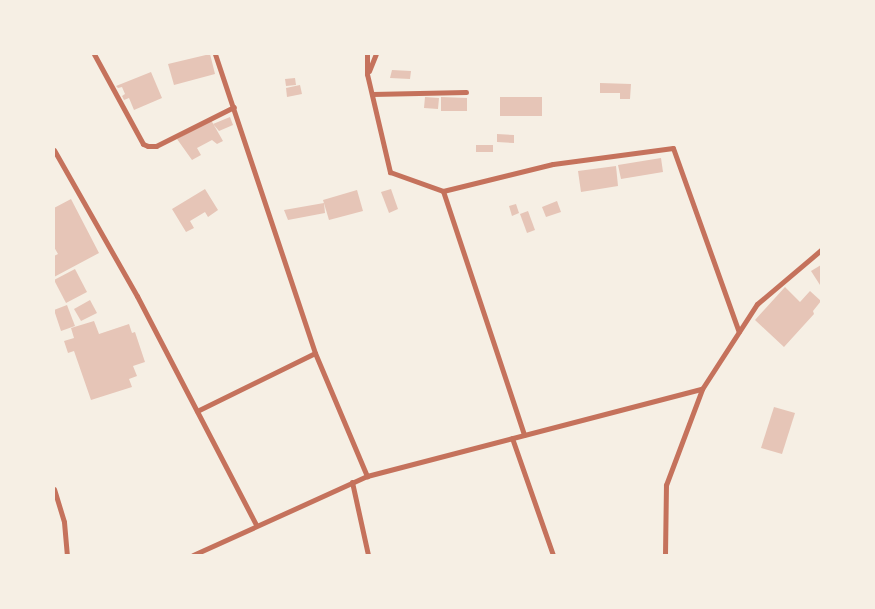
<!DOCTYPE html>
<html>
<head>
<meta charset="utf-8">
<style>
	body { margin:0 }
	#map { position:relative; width:875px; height:609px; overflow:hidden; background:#f6efe4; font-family:"Work Sans",sans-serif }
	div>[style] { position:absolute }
	.building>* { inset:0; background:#e6c5b7 }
	.minor>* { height:5px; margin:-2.5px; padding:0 2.5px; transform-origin:2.5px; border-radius:2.5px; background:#c5725c }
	span { translate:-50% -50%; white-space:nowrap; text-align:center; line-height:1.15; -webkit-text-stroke:5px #f6efe4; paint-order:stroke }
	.frame { position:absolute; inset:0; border:55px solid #f6efe4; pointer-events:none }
</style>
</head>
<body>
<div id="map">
	<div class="building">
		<div style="clip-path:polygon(210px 54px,215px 74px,174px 85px,168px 64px)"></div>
		<div style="clip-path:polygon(392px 70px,411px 71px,410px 79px,390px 78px)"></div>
		<div style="clip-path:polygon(151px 72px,162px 98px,134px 110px,129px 98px,124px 100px,122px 96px,125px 94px,122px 87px,118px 88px,116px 86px)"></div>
		<div style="clip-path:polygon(295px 78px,296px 85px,286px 86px,285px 79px)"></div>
		<div style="clip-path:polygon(600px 83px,631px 84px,630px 99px,620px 99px,620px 93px,600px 93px)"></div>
		<div style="clip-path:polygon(300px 85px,302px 94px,287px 97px,286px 88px)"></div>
		<div style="clip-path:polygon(425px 97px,439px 98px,438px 109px,424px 108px)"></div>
		<div style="clip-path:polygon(441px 97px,467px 98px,467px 111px,441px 111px)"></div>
		<div style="clip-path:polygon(500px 97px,542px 97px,542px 116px,500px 116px)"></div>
		<div style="clip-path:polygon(230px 117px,233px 125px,219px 131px,213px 124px)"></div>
		<div style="clip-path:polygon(211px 120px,223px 141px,217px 144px,212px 140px,197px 148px,201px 155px,192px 160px,177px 139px)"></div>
		<div style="clip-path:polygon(497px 134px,514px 135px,514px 143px,497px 142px)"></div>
		<div style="clip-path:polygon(476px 145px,493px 145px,493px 152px,476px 152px)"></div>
		<div style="clip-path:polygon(661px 158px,663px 172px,621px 179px,618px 165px)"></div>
		<div style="clip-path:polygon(616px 166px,618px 186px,581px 192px,578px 171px)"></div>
		<div style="clip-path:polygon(205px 189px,218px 210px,208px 217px,205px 212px,190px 221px,194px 228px,186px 232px,172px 209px)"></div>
		<div style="clip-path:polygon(391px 189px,398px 209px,389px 213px,381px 192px)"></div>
		<div style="clip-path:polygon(357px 190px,363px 211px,329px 220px,323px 200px)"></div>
		<div style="clip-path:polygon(71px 199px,99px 253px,54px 277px,54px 256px,58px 254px,54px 247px,54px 208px)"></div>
		<div style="clip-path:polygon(557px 201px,561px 212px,546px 217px,542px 207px)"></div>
		<div style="clip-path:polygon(324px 203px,325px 213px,288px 220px,284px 210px)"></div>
		<div style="clip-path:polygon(516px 204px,519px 213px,512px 216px,509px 206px)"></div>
		<div style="clip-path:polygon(528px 211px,535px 230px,527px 233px,520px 214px)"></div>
		<div style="clip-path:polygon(821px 265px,821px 284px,820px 285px,811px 271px)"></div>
		<div style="clip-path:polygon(75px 269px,87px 292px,66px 303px,54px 280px)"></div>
		<div style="clip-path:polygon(785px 287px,800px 302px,810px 291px,821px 301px,813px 311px,814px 314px,784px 347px,755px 320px)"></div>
		<div style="clip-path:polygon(90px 300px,97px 313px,81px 321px,74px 309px)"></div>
		<div style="clip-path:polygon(67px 305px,75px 326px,61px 331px,54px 310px)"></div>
		<div style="clip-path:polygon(94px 321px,99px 334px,129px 324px,132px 333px,135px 332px,145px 362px,133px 366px,137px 376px,129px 379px,132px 387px,91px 400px,74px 351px,68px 353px,64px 341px,74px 338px,71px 328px)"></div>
		<div style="clip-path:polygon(774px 407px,795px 413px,782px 454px,761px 448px)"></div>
	</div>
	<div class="minor">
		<div style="left:94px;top:54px;width:102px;rotate:61.4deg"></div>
		<div style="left:143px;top:144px;width:5px;rotate:22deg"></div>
		<div style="left:148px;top:146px;width:8px"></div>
		<div style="left:156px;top:146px;width:87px;rotate:-26.6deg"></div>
		<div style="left:215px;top:54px;width:315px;rotate:71.5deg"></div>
		<div style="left:315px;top:353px;width:134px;rotate:67.1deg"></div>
		<div style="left:367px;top:54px;width:20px;rotate:90deg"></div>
		<div style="left:367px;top:74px;width:101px;rotate:76.8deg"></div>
		<div style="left:390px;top:172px;width:56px;rotate:19.7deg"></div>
		<div style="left:443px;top:191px;width:257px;rotate:71.6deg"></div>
		<div style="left:369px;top:71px;width:18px;rotate:-68deg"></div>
		<div style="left:372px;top:94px;width:94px;rotate:-1.2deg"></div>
		<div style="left:54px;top:150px;width:168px;rotate:60.4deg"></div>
		<div style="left:137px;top:296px;width:258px;rotate:62.5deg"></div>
		<div style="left:443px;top:191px;width:113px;rotate:-13.8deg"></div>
		<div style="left:553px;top:164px;width:121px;rotate:-7.6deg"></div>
		<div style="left:673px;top:148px;width:195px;rotate:70.3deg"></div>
		<div style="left:197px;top:411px;width:131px;rotate:-26.2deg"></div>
		<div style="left:512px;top:438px;width:124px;rotate:70.7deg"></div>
		<div style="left:352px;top:482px;width:75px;rotate:77.6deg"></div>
		<div style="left:54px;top:489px;width:34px;rotate:73deg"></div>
		<div style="left:64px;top:522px;width:33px;rotate:85deg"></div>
		<div style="left:193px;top:555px;width:191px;rotate:-24.4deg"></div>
		<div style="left:367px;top:476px;width:346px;rotate:-14.6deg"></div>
		<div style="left:665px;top:555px;width:70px;rotate:-89.2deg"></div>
		<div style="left:666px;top:485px;width:103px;rotate:-69.4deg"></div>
		<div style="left:702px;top:389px;width:101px;rotate:-57.1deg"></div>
		<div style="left:757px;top:304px;width:84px;rotate:-40.2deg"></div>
	</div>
	<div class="frame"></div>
</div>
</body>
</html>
